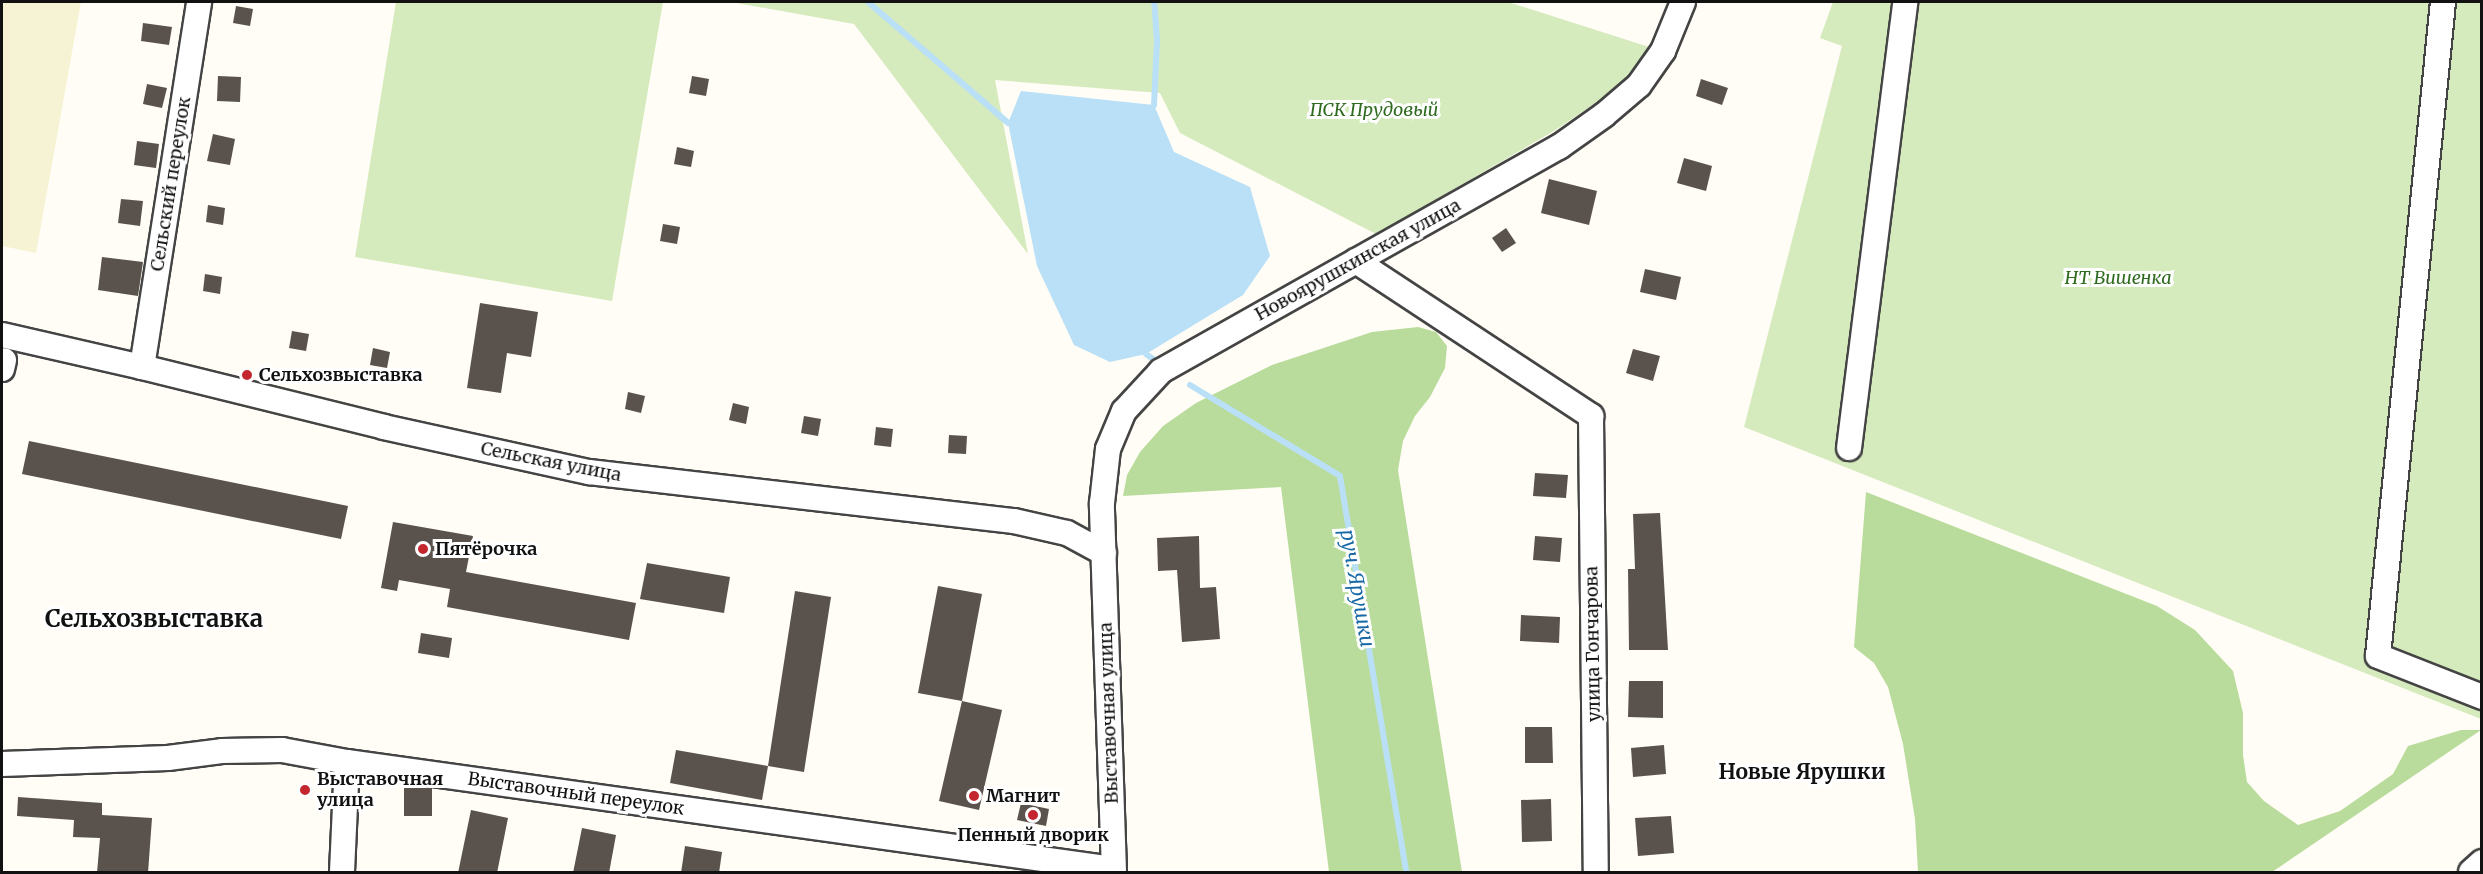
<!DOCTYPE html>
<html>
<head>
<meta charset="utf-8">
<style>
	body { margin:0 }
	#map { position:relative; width:2483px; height:874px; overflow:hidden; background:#fffdf5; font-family:Merriweather,serif }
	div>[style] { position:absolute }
	.farmland>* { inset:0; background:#f6f3d4 }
	.green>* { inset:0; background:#d5ebbd }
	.forest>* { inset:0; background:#b9dc9c }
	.water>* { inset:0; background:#b9e0f7 }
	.stream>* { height:6px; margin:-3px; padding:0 3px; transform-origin:3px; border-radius:3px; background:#b9e0f7 }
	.building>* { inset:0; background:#5a524d }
	.roads { filter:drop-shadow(2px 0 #444) drop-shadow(-2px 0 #444) drop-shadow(0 2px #444) drop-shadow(0 -2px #444) }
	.minor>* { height:24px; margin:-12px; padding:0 12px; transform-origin:12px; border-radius:12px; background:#fff }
	.dots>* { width:16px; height:16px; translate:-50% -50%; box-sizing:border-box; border:3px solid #fff; border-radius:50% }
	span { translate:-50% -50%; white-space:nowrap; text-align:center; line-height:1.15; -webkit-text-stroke:6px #fff; paint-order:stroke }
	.park-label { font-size:18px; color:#2f6b1f; font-style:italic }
	.street-label { font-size:18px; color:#111 }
	.poi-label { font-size:18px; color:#111; font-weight:700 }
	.left { translate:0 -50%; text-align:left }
	.water-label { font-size:20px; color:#1768a6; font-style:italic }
	.quarter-label { font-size:21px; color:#111; font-weight:700 }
	.district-label { font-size:24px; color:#111; font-weight:700 }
	.frame { position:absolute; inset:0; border:3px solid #111; pointer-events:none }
</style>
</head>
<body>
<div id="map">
	<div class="farmland">
		<div style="clip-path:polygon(2px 2px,81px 2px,36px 253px,2px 246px)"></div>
	</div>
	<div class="green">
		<div style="clip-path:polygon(396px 2px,663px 2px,612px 301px,355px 257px)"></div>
		<div style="clip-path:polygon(731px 2px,1508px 2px,1649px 47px,1622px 85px,1554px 131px,1376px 234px,1180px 133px,1160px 93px,995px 80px,1028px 254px,854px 24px)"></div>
		<div style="clip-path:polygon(1833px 2px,2481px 2px,2481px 719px,1744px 427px,1842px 46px,1820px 38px)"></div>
	</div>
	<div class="forest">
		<div style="clip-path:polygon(1418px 327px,1436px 332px,1447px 346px,1445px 368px,1430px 397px,1415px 416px,1403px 441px,1398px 470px,1462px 872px,1329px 872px,1281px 487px,1123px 496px,1127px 475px,1140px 452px,1163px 426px,1196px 403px,1272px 365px,1372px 332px)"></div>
		<div style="clip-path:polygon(1866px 492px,2157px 606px,2195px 630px,2233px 671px,2243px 713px,2243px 755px,2247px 782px,2264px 801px,2298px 825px,2340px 811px,2393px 774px,2408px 746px,2461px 730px,2481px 730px,2272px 872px,1918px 872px,1915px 819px,1903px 744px,1888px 687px,1874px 663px,1854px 647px)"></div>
	</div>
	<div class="water">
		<div style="clip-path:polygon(1021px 91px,1154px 105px,1174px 152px,1250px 187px,1270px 256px,1243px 295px,1146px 354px,1110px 362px,1074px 345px,1037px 266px,1008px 123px)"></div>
	</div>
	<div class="stream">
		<div style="left:868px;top:2px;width:185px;rotate:40.8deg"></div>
		<div style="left:1154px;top:105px;width:64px;rotate:-87.3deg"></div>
		<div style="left:1157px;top:41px;width:39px;rotate:-94deg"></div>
		<div style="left:1146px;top:354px;width:9px;rotate:36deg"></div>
		<div style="left:1190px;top:385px;width:175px;rotate:31.2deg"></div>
		<div style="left:1340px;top:476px;width:401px;rotate:80.5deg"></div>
	</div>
	<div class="building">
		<div style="clip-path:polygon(236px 6px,253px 9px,250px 26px,233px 23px)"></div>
		<div style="clip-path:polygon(143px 23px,172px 27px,169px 45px,141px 41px)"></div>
		<div style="clip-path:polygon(218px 76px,241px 77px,240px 102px,217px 101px)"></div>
		<div style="clip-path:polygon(692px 76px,709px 79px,706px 96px,689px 93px)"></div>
		<div style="clip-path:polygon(1701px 79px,1728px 88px,1722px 105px,1696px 96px)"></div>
		<div style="clip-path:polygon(147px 84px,167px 88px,162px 108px,143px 104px)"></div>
		<div style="clip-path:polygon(213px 134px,235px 139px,230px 165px,207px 161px)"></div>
		<div style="clip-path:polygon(137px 141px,159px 144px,156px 168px,134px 165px)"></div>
		<div style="clip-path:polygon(677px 147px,694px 151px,691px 167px,674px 164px)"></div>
		<div style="clip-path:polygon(1684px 158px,1712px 166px,1706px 191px,1677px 183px)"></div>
		<div style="clip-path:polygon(1549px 179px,1597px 191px,1589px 225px,1541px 213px)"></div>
		<div style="clip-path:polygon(121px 199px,143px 201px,140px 226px,118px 223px)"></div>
		<div style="clip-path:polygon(208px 205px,225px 208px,223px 225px,206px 222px)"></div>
		<div style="clip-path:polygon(663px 224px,680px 227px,677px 244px,660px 241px)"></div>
		<div style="clip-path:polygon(1506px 228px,1516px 243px,1502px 252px,1492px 238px)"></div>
		<div style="clip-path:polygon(102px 257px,143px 262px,138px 296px,98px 290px)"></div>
		<div style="clip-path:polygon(1645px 269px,1681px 277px,1676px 300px,1640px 292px)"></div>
		<div style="clip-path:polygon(205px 274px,222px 277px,220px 294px,203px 291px)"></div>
		<div style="clip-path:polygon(480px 303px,538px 312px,531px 357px,507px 353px,501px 393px,467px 388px)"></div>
		<div style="clip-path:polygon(292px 331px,309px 334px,306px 351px,289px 348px)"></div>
		<div style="clip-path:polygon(373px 348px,390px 352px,387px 368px,370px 365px)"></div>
		<div style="clip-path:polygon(1633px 349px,1660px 356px,1653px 381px,1626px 373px)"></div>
		<div style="clip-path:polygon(628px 392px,645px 396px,641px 413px,625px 409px)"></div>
		<div style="clip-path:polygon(733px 403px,749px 407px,746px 424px,729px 420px)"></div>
		<div style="clip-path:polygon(804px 416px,821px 419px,818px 436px,801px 433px)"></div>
		<div style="clip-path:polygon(876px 427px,893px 429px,891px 447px,874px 445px)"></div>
		<div style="clip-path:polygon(949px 435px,967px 436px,966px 454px,948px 453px)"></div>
		<div style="clip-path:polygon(29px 441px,348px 506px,341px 539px,22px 474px)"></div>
		<div style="clip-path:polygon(1535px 473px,1568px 475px,1566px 498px,1533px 496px)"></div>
		<div style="clip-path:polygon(1660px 513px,1668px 650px,1629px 650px,1628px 569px,1635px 569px,1633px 514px)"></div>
		<div style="clip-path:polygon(393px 522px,473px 536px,466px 572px,636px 603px,629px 640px,447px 607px,450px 589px,399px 580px,397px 591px,381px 588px)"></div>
		<div style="clip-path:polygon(1199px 536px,1200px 588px,1216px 587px,1220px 639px,1182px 642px,1177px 570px,1158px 571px,1157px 538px)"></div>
		<div style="clip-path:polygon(1535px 536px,1562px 538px,1560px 562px,1533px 560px)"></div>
		<div style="clip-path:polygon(647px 563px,730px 577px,724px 613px,640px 599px)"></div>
		<div style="clip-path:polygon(938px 586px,982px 594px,962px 701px,918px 693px)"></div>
		<div style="clip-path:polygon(795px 591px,831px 597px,804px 772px,768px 766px)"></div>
		<div style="clip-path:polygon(1521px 615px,1560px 617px,1559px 643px,1520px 641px)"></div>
		<div style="clip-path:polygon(421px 633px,452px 638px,449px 658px,418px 653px)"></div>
		<div style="clip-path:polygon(1629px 681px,1663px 681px,1663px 718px,1628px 717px)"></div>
		<div style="clip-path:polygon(962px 701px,1002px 710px,979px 810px,939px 801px)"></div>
		<div style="clip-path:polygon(1525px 727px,1552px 727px,1553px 763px,1525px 763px)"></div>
		<div style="clip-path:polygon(1664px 745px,1666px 774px,1633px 777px,1631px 748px)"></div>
		<div style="clip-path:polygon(676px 750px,768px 766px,762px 800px,670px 783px)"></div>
		<div style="clip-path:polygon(404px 788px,432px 788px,432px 816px,404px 816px)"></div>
		<div style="clip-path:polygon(18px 797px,102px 803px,102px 815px,152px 818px,148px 873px,97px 873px,100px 838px,73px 837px,74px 820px,17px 816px)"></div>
		<div style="clip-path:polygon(1551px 799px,1552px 841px,1522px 842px,1521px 800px)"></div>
		<div style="clip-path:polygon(1021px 803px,1049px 809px,1046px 826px,1017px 820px)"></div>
		<div style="clip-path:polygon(471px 810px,508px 818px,497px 873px,458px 873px)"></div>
		<div style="clip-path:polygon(1671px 816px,1674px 853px,1638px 856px,1635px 818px)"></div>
		<div style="clip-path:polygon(582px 828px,616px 835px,609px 873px,573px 873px)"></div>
		<div style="clip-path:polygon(685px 846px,722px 852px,719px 873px,681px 873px)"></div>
	</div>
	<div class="roads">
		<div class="minor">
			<div style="left:2443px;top:2px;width:657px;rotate:95.68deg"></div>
			<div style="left:2378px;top:656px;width:112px;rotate:21.5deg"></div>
			<div style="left:1356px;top:261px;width:282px;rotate:33.4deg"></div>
			<div style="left:1591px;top:416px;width:456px;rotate:89.4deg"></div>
			<div style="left:2px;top:335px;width:144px;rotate:12.9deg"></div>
			<div style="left:142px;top:367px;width:249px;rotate:13.9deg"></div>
			<div style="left:384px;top:427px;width:210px;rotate:12.4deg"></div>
			<div style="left:589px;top:472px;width:428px;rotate:6.6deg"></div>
			<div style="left:1014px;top:521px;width:54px;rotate:12.8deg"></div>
			<div style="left:1067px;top:533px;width:42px;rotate:28.4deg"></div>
			<div style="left:142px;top:367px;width:369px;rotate:-81.1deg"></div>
			<div style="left:2px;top:369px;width:9px;rotate:-77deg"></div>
			<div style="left:1849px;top:448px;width:450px;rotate:-82.8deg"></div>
			<div style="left:2px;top:764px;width:166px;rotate:-2.1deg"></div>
			<div style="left:168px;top:758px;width:54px;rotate:-7.4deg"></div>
			<div style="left:222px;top:751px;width:60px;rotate:-1deg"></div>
			<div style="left:282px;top:750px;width:66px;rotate:10.5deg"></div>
			<div style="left:347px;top:762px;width:773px;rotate:7.95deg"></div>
			<div style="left:342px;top:872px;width:110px;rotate:-87.4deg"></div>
			<div style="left:1114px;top:872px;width:369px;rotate:-91.9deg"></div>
			<div style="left:1102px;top:503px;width:54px;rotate:-83.7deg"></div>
			<div style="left:1108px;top:449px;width:41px;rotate:-67.2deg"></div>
			<div style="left:1124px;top:411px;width:54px;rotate:-47.2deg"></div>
			<div style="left:1161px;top:371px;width:457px;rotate:-29.4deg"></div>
			<div style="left:1559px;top:147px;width:55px;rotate:-35.4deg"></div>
			<div style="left:1604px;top:115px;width:46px;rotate:-40.6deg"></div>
			<div style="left:1639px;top:85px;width:42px;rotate:-54.8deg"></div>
			<div style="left:1663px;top:51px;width:53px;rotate:-67.8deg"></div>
			<div style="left:2471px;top:872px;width:15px;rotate:-42deg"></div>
		</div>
	</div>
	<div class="dots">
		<div style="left:247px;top:375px;background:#c4262e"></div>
		<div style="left:423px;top:549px;background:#c4262e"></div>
		<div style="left:305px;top:790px;background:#c4262e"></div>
		<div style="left:974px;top:796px;background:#c4262e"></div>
		<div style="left:1033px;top:815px;background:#c4262e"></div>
	</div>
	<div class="park-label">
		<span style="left:1374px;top:110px">ПСК Прудовый</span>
		<span style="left:2118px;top:278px">НТ Вишенка</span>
	</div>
	<div class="street-label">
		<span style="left:171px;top:184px;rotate:-81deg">Сельский переулок</span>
		<span style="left:1358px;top:260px;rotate:-29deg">Новоярушкинская улица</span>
		<span style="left:551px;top:462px;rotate:11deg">Сельская улица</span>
		<span style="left:1593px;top:644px;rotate:-91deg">улица Гончарова</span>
		<span style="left:1109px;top:713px;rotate:-92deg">Выставочная улица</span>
		<span style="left:576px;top:794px;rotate:8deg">Выставочный переулок</span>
	</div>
	<div class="poi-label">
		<span class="left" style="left:259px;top:375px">Сельхозвыставка</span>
		<span class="left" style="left:435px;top:549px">Пятёрочка</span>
		<span class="left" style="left:317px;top:790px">Выставочная<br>улица</span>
		<span class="left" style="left:986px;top:796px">Магнит</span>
		<span style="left:1033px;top:835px">Пенный дворик</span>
	</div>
	<div class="water-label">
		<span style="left:1358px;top:588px;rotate:80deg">руч. Ярушки</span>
	</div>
	<div class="quarter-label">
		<span style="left:1802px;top:772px">Новые Ярушки</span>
	</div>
	<div class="district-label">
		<span style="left:154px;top:619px">Сельхозвыставка</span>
	</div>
	<div class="frame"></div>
</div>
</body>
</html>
